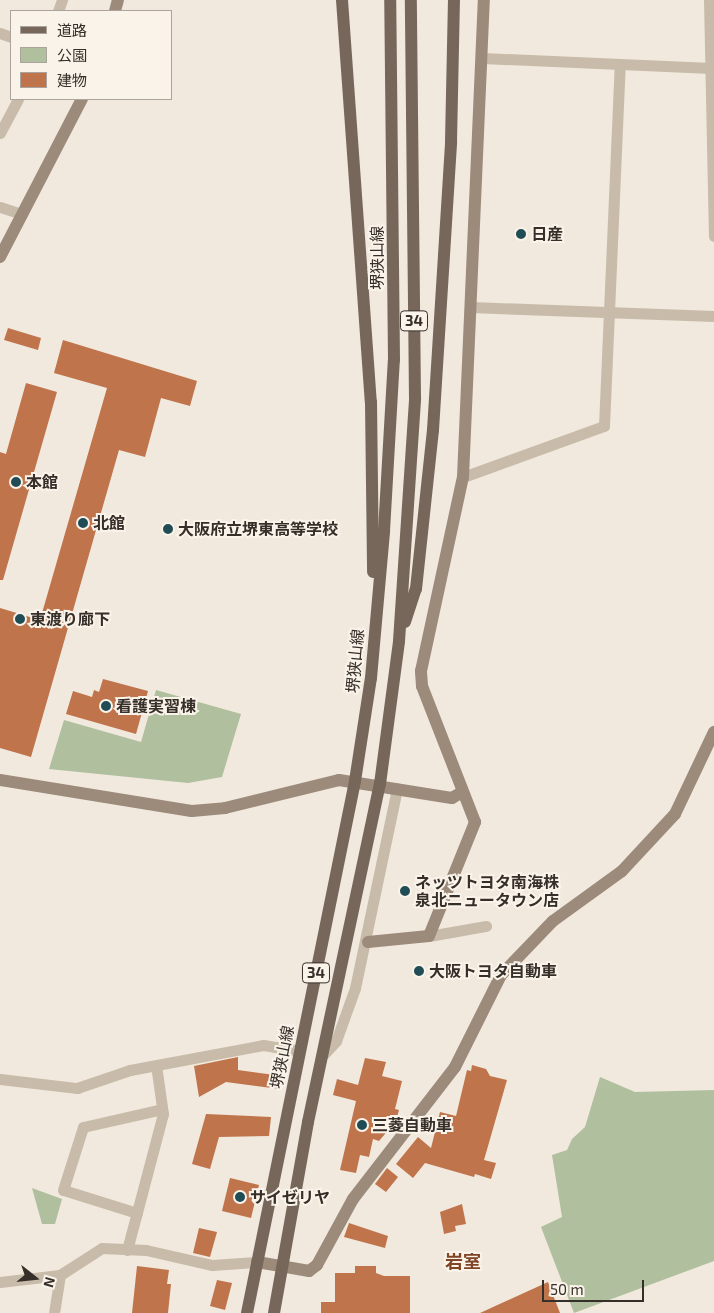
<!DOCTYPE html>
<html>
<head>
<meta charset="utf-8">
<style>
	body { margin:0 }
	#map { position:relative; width:714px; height:1313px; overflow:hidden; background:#f1e9dd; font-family:"Exo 2","Noto Sans JP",sans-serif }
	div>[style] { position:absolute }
	.green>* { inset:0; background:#b0bf9d }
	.building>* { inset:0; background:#bf744c }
	.street>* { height:11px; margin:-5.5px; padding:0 5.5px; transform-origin:5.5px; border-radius:5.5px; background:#c8bba9 }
	.secondary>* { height:12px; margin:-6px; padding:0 6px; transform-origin:6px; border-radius:6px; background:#9c8a7b }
	.primary>* { height:12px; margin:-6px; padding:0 6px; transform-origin:6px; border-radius:6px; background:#77675b }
	.dots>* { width:14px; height:14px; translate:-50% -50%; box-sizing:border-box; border:2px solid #f9f3e9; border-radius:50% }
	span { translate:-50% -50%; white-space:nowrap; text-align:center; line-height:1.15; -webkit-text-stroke:4px #f9f3e9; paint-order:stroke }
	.shield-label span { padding:1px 4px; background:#f9f3e9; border:1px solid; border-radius:4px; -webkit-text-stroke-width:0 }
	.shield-label { font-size:15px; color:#362e29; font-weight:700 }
	.poi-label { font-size:16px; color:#362e29; font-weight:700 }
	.left { translate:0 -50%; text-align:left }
	.street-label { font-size:16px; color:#362e29 }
	.neighbourhood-label { font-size:18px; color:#804526; font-weight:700 }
	.legend { position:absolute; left:10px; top:10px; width:162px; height:90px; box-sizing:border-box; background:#f9f3e9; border:1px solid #aba49c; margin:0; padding:6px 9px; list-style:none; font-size:15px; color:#362e29 }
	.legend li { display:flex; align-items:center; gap:10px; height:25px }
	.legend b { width:25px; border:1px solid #aba49c }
	.north { position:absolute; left:10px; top:1253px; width:50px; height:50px; -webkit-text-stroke:4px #f9f3e9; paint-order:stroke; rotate:106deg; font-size:14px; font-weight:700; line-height:20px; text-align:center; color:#362e29 }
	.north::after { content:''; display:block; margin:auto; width:18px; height:22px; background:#362e29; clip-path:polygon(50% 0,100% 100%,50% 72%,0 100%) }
	.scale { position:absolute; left:542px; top:1280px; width:102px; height:22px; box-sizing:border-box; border:2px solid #362e29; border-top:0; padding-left:6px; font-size:15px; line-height:18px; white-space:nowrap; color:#362e29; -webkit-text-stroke:4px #f9f3e9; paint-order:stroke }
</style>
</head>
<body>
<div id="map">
	<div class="green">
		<div style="clip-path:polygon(156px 690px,241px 714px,222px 777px,188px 783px,49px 769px,64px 720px,141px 742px)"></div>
		<div style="clip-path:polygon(600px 1077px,635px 1092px,714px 1090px,714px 1261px,574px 1313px,541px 1227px,562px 1217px,552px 1155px,567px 1150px,572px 1139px,585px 1127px)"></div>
		<div style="clip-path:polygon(32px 1188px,62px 1199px,55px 1224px,42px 1224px)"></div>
	</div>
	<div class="building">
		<div style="clip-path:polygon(8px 328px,41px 338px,38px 350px,4px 340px)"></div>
		<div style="clip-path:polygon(63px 340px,197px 381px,190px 406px,161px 398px,145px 457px,119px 450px,31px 757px,0 748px,0 608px,40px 620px,107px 388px,54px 373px)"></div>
		<div style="clip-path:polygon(26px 383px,57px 392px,3px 580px,0 580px,0 452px,6px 454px)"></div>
		<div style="clip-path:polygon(103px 679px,148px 691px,136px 734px,66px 714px,73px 691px,92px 697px,94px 690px,99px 692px)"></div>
		<div style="clip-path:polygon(238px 1057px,238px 1070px,282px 1076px,280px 1089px,226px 1082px,199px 1097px,194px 1066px)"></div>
		<div style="clip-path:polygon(365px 1058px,386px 1062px,382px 1076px,402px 1081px,395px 1109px,399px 1110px,396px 1121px,379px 1141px,373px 1139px,369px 1157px,360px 1155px,356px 1173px,340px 1170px,356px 1101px,333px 1095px,337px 1079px,358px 1085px)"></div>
		<div style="clip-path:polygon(472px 1065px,486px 1069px,490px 1076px,507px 1080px,484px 1160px,496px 1163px,491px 1179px,475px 1174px,474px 1177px,425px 1163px,413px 1178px,396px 1164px,418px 1137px,431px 1148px,440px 1112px,456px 1116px,467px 1070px,471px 1071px)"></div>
		<div style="clip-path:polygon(206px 1114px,271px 1117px,269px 1136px,219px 1137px,210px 1169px,192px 1164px)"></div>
		<div style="clip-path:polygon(387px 1168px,398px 1177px,386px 1192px,375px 1184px)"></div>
		<div style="clip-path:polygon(230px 1178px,259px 1185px,251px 1218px,222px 1211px)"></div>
		<div style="clip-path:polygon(462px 1204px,466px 1224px,455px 1226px,456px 1231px,444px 1234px,440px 1212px)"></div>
		<div style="clip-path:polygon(349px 1223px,388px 1236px,385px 1248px,344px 1237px)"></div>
		<div style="clip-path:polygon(199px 1228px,217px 1232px,210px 1257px,193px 1253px)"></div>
		<div style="clip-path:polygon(137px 1266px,169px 1270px,167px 1284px,171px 1284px,168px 1313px,132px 1313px)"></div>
		<div style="clip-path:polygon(355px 1266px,376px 1266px,376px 1273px,384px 1276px,410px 1276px,410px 1313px,321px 1313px,321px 1302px,335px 1302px,335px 1273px,355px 1273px)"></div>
		<div style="clip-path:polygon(217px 1280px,232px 1283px,225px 1310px,210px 1306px)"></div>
		<div style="clip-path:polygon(548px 1282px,560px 1313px,480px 1313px)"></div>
	</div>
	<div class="street">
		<div style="left:709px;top:0;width:236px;rotate:88.8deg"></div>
		<div style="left:58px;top:11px;width:12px;rotate:-70deg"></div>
		<div style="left:0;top:33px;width:12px;rotate:20deg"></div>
		<div style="left:482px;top:58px;width:229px;rotate:2.5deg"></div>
		<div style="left:0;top:133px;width:38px;rotate:-62deg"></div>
		<div style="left:0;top:207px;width:23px;rotate:18deg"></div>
		<div style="left:470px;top:307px;width:244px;rotate:2.1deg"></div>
		<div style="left:463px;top:477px;width:150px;rotate:-19.9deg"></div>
		<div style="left:604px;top:426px;width:361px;rotate:-87.5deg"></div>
		<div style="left:429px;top:936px;width:58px;rotate:-10deg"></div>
		<div style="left:324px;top:1054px;width:18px;rotate:-47deg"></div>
		<div style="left:336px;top:1041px;width:56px;rotate:-70.3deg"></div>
		<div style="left:355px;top:988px;width:204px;rotate:-78.1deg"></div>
		<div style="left:0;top:1079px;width:78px;rotate:6.7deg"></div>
		<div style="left:77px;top:1088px;width:56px;rotate:-18.8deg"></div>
		<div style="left:130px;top:1070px;width:135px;rotate:-10.6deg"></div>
		<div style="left:263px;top:1045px;width:37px;rotate:9deg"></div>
		<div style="left:137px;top:1213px;width:77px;rotate:-162.7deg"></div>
		<div style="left:63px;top:1190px;width:66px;rotate:-72.4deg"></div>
		<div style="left:83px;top:1127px;width:81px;rotate:-12.8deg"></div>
		<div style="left:127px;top:1250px;width:141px;rotate:-75.2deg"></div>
		<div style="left:163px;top:1114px;width:49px;rotate:-98.1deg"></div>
		<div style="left:0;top:1282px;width:60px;rotate:-6.7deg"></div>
		<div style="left:54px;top:1313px;width:38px;rotate:-81deg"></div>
		<div style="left:60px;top:1275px;width:50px;rotate:-32.7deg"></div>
		<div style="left:102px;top:1248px;width:44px;rotate:2.6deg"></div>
		<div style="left:146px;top:1250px;width:68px;rotate:12.8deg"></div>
		<div style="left:212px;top:1265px;width:45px;rotate:-3.8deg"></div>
	</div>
	<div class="secondary">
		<div style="left:115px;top:11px;width:11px;rotate:-75deg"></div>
		<div style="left:0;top:257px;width:178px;rotate:-62.6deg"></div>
		<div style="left:0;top:780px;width:194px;rotate:9.2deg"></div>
		<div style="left:192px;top:811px;width:33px;rotate:-5deg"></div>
		<div style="left:225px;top:808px;width:117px;rotate:-13.8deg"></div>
		<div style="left:339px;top:780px;width:114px;rotate:9.1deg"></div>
		<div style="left:452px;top:798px;width:12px;rotate:-31deg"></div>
		<div style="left:368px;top:942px;width:61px;rotate:-5.6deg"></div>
		<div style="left:429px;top:936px;width:123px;rotate:-68deg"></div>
		<div style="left:475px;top:822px;width:146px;rotate:-111.3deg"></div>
		<div style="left:422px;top:686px;width:15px;rotate:-94deg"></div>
		<div style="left:421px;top:671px;width:198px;rotate:-77.8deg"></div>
		<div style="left:463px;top:477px;width:477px;rotate:-87.5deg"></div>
		<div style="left:257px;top:1262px;width:53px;rotate:9.8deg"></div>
		<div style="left:309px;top:1271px;width:10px;rotate:-37deg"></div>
		<div style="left:317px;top:1265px;width:75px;rotate:-61.4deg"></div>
		<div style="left:353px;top:1199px;width:167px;rotate:-52.3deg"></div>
		<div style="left:455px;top:1067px;width:103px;rotate:-63.4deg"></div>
		<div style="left:501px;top:975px;width:75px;rotate:-46.1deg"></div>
		<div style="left:553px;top:921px;width:85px;rotate:-35.9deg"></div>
		<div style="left:622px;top:871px;width:78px;rotate:-47.1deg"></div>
		<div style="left:675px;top:814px;width:91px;rotate:-64.6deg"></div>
	</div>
	<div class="primary">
		<div style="left:342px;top:0;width:403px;rotate:85.9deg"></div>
		<div style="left:371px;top:402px;width:170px;rotate:89.3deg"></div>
		<div style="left:405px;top:622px;width:35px;rotate:-72deg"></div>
		<div style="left:416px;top:589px;width:160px;rotate:-83.9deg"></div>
		<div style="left:433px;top:430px;width:289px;rotate:-86.4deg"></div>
		<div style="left:451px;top:142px;width:142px;rotate:-88.8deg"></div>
		<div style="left:247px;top:1313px;width:543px;rotate:-78.52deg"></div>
		<div style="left:355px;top:781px;width:104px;rotate:-81.2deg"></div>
		<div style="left:371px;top:678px;width:148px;rotate:-84.9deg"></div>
		<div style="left:384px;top:531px;width:171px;rotate:-86.7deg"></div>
		<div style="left:394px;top:360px;width:360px;rotate:-90.6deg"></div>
		<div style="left:274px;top:1313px;width:194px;rotate:-79.9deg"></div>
		<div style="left:308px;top:1122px;width:346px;rotate:-78deg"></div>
		<div style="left:380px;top:784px;width:144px;rotate:-82.4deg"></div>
		<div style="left:399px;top:641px;width:243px;rotate:-86.2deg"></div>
		<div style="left:415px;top:399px;width:399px;rotate:-90.6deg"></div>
	</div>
	<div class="dots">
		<div style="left:521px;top:234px;background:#204c55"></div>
		<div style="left:16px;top:482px;background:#204c55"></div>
		<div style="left:83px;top:523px;background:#204c55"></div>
		<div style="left:168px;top:529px;background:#204c55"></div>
		<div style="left:20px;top:619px;background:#204c55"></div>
		<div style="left:106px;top:706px;background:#204c55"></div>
		<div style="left:405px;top:891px;background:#204c55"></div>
		<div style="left:419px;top:971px;background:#204c55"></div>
		<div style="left:362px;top:1125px;background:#204c55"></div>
		<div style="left:240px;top:1197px;background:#204c55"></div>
	</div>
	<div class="shield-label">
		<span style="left:414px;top:321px">34</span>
		<span style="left:316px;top:973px">34</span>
	</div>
	<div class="poi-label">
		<span class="left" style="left:531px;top:234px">日産</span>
		<span class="left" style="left:26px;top:482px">本館</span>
		<span class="left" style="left:93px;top:523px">北館</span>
		<span class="left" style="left:178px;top:529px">大阪府立堺東高等学校</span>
		<span class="left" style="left:30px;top:619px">東渡り廊下</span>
		<span class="left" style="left:116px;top:706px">看護実習棟</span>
		<span class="left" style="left:415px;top:891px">ネッツトヨタ南海株<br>泉北ニュータウン店</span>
		<span class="left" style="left:429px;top:971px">大阪トヨタ自動車</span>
		<span class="left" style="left:372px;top:1125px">三菱自動車</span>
		<span class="left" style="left:250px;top:1197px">サイゼリヤ</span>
	</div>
	<div class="street-label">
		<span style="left:377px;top:258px;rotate:-90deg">堺狭山線</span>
		<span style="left:355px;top:661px;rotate:-85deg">堺狭山線</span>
		<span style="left:282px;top:1057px;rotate:-79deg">堺狭山線</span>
	</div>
	<div class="neighbourhood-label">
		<span style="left:463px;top:1261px">岩室</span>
	</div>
	<ul class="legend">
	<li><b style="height:6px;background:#77675b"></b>道路</li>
	<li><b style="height:14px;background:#b0bf9d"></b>公園</li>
	<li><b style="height:14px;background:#bf744c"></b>建物</li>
	</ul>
	<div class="north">N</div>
	<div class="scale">50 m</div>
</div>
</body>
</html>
